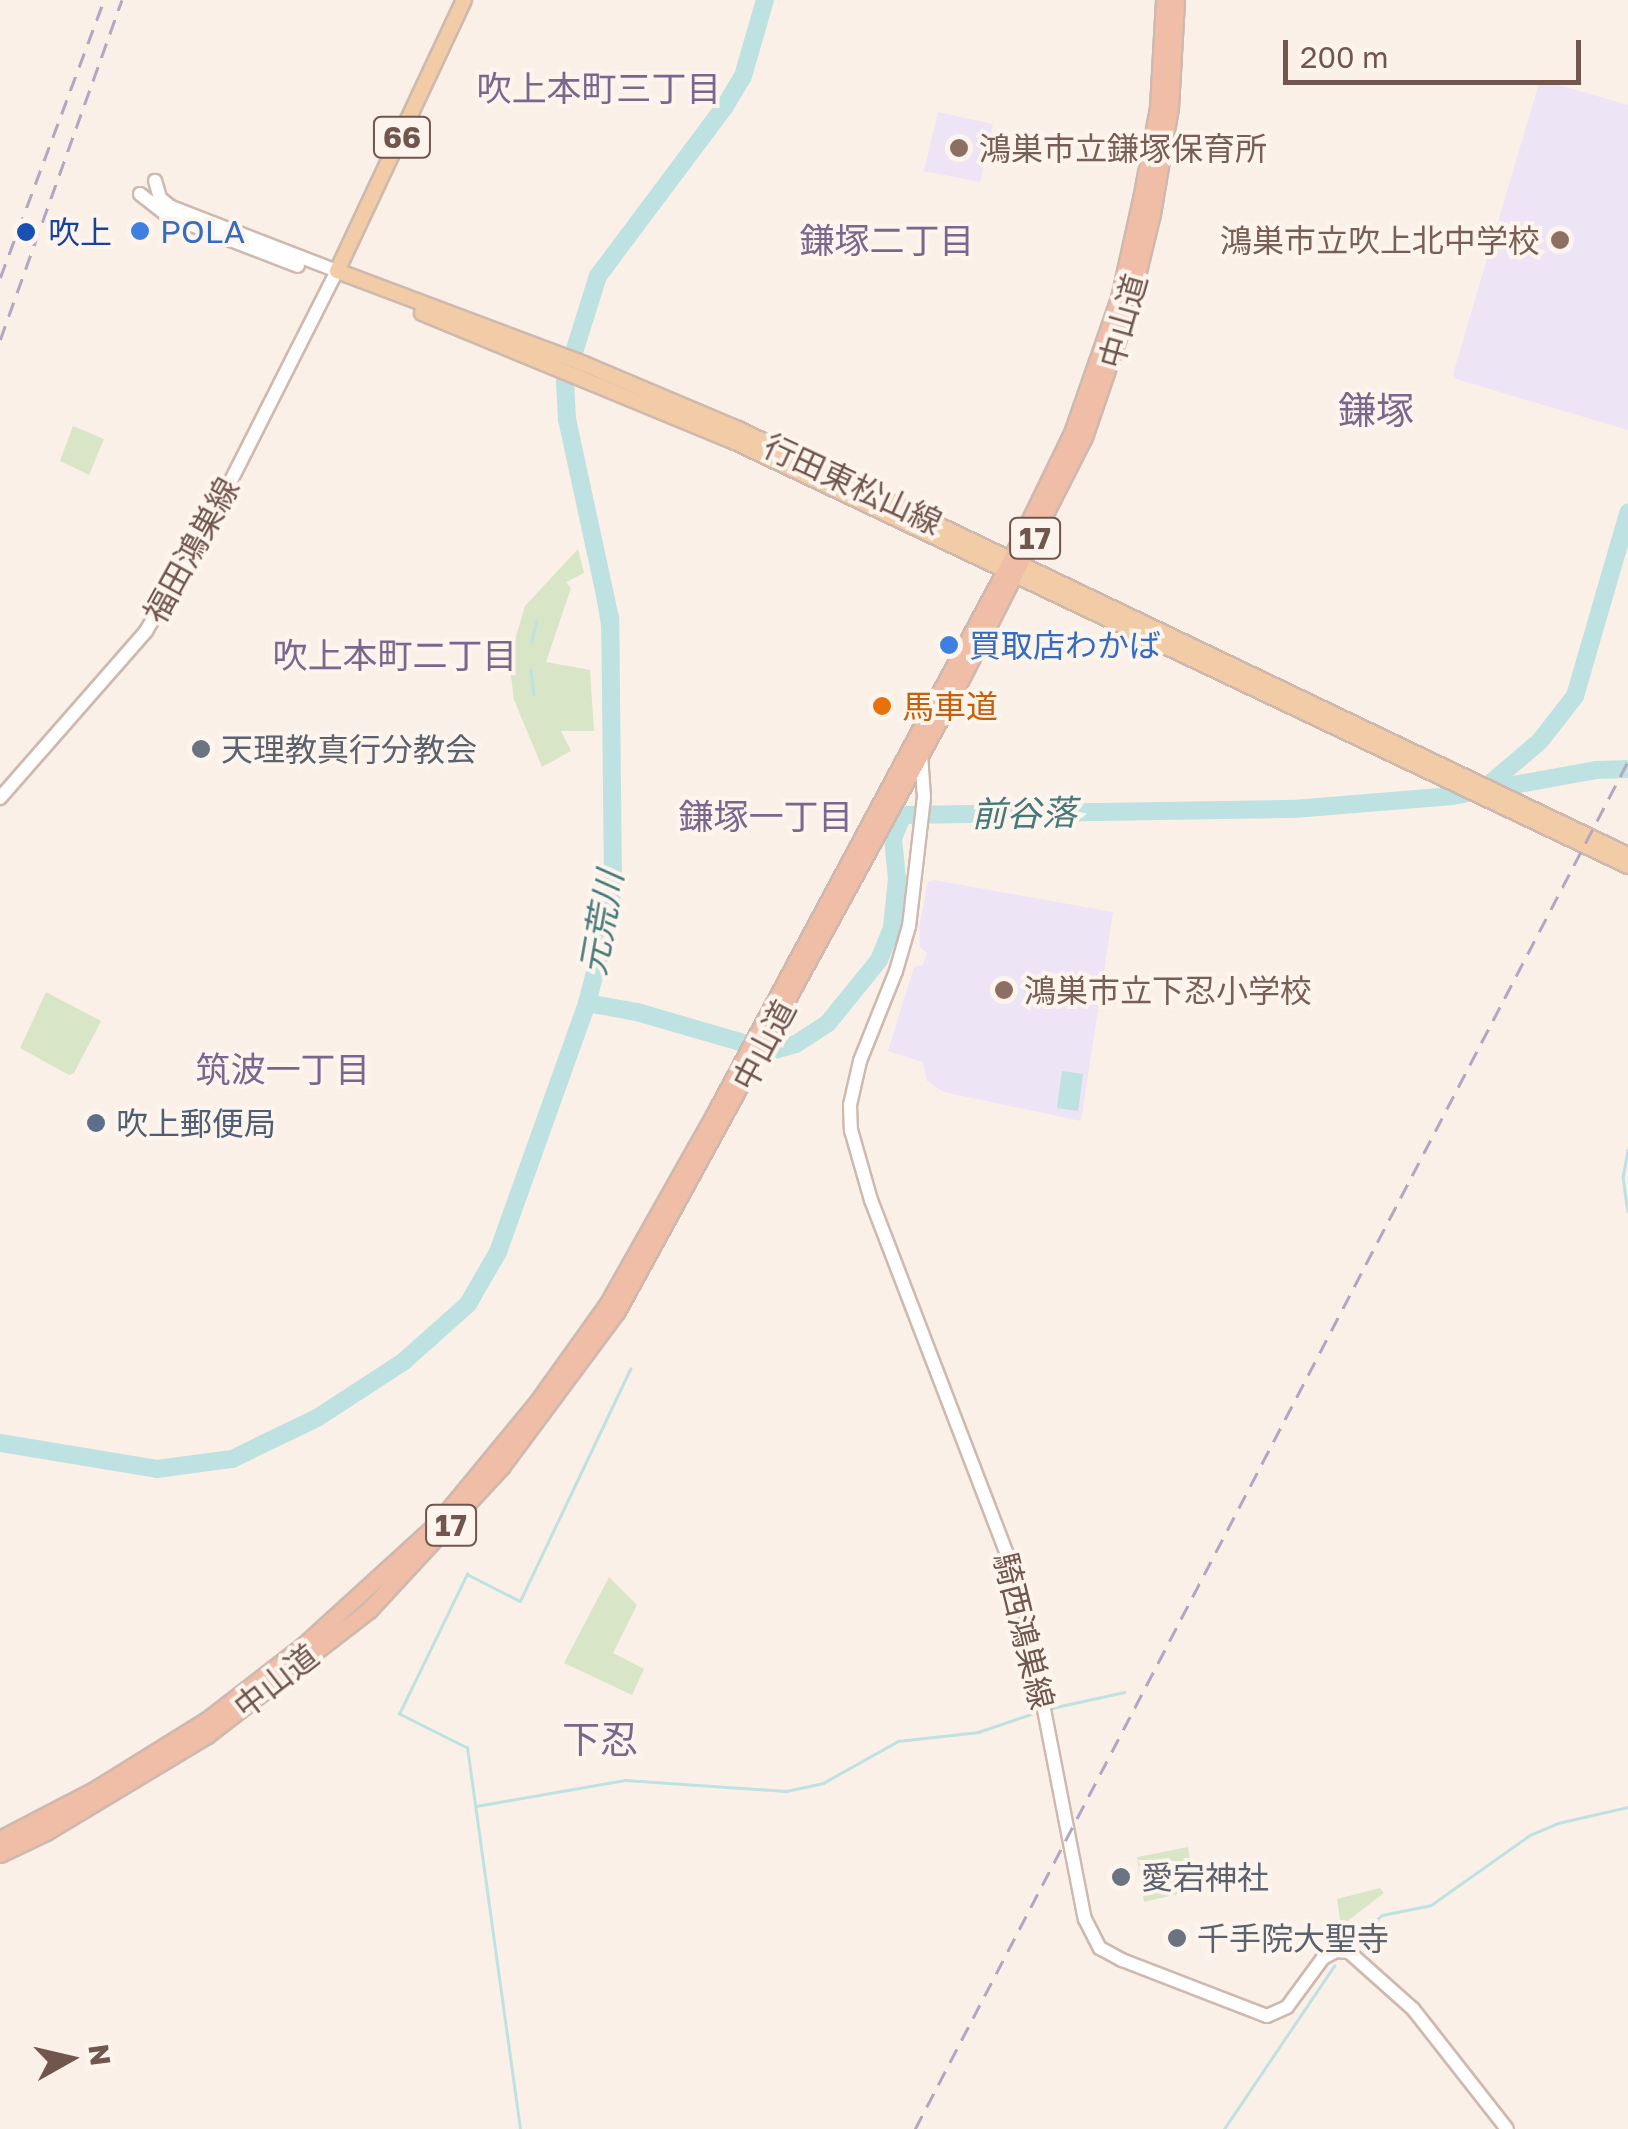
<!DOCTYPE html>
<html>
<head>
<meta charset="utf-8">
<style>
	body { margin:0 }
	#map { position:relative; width:1628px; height:2129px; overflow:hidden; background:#faf0e7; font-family:"Golos Text","Noto Sans JP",sans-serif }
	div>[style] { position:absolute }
	.education>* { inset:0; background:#ede4f6 }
	.green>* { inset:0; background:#d8e6c7 }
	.water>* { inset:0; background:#bee1e2 }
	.stream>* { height:2.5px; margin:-1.25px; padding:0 1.25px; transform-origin:1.25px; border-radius:1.25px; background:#bee1e2 }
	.river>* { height:18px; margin:-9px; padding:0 9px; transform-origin:9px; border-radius:9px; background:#bee1e2 }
	.roads { filter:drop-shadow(2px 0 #cfb9af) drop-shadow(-2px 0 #cfb9af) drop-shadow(0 2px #cfb9af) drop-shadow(0 -2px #cfb9af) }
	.secondary>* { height:12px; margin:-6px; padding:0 6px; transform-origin:6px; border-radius:6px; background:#fff }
	.primary>* { height:14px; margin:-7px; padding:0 7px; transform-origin:7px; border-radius:7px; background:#f2cca7 }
	.trunk>* { height:15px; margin:-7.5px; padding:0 7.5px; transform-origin:7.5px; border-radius:7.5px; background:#f0bea6 }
	.rail>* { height:2.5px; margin-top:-1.25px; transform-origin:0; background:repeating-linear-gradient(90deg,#b2a7c3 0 15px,transparent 0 25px) }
	.dots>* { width:28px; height:28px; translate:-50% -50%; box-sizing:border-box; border:5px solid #fdf5ed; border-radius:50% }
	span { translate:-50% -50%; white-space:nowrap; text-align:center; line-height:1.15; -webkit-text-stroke:8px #fdf5ed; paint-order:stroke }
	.shield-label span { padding:2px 8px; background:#fdf5ed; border:2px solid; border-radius:8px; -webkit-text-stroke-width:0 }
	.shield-label { font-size:30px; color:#71564e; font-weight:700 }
	.education-label { font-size:32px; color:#785e54 }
	.left { translate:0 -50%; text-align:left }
	.right { translate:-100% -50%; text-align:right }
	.shop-label { font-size:32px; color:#366cbe }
	.transit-label { font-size:32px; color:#164399 }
	.street-label { font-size:32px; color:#71564e }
	.food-label { font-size:32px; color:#c56008 }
	.worship-label { font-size:32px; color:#5b616d }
	.service-label { font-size:32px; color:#4e5e75 }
	.neighbourhood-label { font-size:35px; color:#7b668d }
	.water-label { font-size:35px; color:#47797b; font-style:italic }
	.quarter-label { font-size:38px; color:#7b668d }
	.north { position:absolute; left:20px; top:2009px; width:100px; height:100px; -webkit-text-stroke:8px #fdf5ed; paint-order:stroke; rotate:82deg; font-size:28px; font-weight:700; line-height:40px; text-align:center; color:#71564e }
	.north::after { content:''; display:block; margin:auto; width:35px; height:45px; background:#71564e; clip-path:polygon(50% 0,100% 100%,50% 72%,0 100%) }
	.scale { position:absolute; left:1283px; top:40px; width:298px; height:45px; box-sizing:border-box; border:5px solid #71564e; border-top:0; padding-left:12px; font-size:30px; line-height:35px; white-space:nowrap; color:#71564e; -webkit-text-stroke:8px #fdf5ed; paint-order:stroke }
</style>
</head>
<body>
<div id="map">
	<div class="education">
		<div style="clip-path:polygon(1545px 81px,1628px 105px,1628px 430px,1456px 379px,1453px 374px,1539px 83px)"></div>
		<div style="clip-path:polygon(938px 112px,993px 124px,980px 182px,924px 171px)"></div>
		<div style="clip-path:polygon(934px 880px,1113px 912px,1081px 1121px,944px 1092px,927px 1081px,923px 1062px,888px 1051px,914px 967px,923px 965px,927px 953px,920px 947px,919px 927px,928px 882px)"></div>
	</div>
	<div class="green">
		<div style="clip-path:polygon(73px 426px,104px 439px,89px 475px,60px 461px)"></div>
		<div style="clip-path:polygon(578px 549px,584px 573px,566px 582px,571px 588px,546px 662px,590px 670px,594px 731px,561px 731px,571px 751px,542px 767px,514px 700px,509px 660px,525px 606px)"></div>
		<div style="clip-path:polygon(46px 992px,101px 1021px,74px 1073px,69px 1075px,20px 1048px)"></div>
		<div style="clip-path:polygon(609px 1577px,637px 1605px,613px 1653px,644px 1669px,632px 1695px,564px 1663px)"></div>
		<div style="clip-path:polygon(1188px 1847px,1195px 1890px,1144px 1902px,1137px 1857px)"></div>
		<div style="clip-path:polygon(1380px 1888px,1384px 1893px,1341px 1926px,1337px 1899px)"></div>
	</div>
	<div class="water">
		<div style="clip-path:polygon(1062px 1071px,1083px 1074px,1078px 1111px,1057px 1108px)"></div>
	</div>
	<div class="stream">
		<div style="left:594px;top:573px;width:56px;rotate:80.7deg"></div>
		<div style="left:603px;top:628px;width:64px;rotate:88.2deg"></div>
		<div style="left:531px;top:642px;width:21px;rotate:-76deg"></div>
		<div style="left:531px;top:670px;width:25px;rotate:83deg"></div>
		<div style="left:605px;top:697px;width:113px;rotate:90deg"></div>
		<div style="left:1628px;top:1150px;width:27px;rotate:100deg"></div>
		<div style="left:1623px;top:1177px;width:34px;rotate:82deg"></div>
		<div style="left:1047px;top:1709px;width:79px;rotate:-12.4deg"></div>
		<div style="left:476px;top:1806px;width:151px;rotate:-9.9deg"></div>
		<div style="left:625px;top:1780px;width:161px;rotate:3.9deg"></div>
		<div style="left:786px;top:1791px;width:38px;rotate:-12deg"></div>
		<div style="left:823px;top:1783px;width:86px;rotate:-29.2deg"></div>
		<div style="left:898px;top:1741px;width:81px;rotate:-6.4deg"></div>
		<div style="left:978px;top:1732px;width:65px;rotate:-18.7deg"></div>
		<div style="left:1350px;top:1944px;width:43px;rotate:-42.2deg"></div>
		<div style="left:1382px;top:1915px;width:50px;rotate:-11.5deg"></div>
		<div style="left:1431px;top:1905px;width:121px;rotate:-35.3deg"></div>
		<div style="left:1530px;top:1835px;width:30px;rotate:-23deg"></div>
		<div style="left:1558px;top:1823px;width:72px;rotate:-12.9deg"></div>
		<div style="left:520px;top:2129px;width:385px;rotate:-97.9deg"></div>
		<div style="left:467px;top:1748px;width:76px;rotate:-153.4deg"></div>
		<div style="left:399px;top:1714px;width:156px;rotate:-64.1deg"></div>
		<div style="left:467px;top:1574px;width:59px;rotate:27deg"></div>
		<div style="left:520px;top:1601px;width:257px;rotate:-64.6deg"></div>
		<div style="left:1224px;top:2129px;width:197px;rotate:-56deg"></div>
	</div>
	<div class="river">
		<div style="left:1485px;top:788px;width:72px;rotate:-40.5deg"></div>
		<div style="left:1540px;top:741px;width:57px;rotate:-52.1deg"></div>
		<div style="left:1575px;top:696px;width:191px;rotate:-73.8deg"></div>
		<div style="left:587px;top:1003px;width:51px;rotate:10.2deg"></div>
		<div style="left:637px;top:1012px;width:140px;rotate:16.2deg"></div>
		<div style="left:771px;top:1051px;width:26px;rotate:-16deg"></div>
		<div style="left:796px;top:1044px;width:38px;rotate:-33deg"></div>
		<div style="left:828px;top:1023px;width:81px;rotate:-51deg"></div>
		<div style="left:879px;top:960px;width:35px;rotate:-68deg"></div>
		<div style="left:892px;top:928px;width:49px;rotate:-84.2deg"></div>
		<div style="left:897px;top:879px;width:41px;rotate:-95.6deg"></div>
		<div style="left:893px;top:838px;width:25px;rotate:-67deg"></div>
		<div style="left:903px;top:815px;width:391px;rotate:-0.9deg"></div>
		<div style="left:1294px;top:809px;width:159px;rotate:-4.7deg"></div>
		<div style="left:1452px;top:796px;width:147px;rotate:-10.2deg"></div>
		<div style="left:1597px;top:770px;width:31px;rotate:-2deg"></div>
		<div style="left:0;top:1443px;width:159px;rotate:9.4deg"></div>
		<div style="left:157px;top:1469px;width:76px;rotate:-7.6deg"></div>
		<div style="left:232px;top:1459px;width:94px;rotate:-25.8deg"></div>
		<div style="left:317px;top:1418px;width:103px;rotate:-33.1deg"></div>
		<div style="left:403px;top:1362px;width:87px;rotate:-41.7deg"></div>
		<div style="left:468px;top:1304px;width:60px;rotate:-60deg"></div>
		<div style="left:498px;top:1252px;width:264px;rotate:-70.3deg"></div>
		<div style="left:587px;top:1003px;width:87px;rotate:-75.3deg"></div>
		<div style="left:609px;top:919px;width:35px;rotate:-83deg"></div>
		<div style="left:613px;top:884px;width:266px;rotate:-90.6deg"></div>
		<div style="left:610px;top:618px;width:204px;rotate:-102.2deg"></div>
		<div style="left:567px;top:419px;width:38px;rotate:-93deg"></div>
		<div style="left:565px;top:381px;width:110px;rotate:-72.6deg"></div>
		<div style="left:598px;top:276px;width:212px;rotate:-53.2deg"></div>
		<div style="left:725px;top:106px;width:35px;rotate:-59deg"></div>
		<div style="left:743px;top:76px;width:79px;rotate:-73.9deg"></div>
	</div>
	<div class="roads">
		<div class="secondary">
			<div style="left:140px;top:194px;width:36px;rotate:38deg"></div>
			<div style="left:168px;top:216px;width:139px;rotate:21deg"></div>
			<div style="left:921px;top:754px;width:43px;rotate:86deg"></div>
			<div style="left:924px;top:797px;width:130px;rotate:96.6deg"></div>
			<div style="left:909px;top:926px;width:47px;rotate:106.1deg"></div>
			<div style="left:896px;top:971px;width:97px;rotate:111.8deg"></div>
			<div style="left:860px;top:1061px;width:45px;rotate:102.8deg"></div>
			<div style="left:850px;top:1105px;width:25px;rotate:88deg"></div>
			<div style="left:851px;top:1130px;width:73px;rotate:74.1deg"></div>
			<div style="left:871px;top:1200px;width:419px;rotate:69deg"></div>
			<div style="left:1021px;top:1591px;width:334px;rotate:79deg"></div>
			<div style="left:1085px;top:1919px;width:33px;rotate:63deg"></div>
			<div style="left:1100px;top:1948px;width:25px;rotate:29deg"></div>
			<div style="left:1122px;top:1960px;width:155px;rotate:21.1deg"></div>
			<div style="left:1267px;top:2016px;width:22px;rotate:-24deg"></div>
			<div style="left:1287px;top:2007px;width:61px;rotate:-53.7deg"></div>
			<div style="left:1323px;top:1958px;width:15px;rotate:-28deg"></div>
			<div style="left:1336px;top:1951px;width:13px;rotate:4deg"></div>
			<div style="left:1349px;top:1952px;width:86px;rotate:41.7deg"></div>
			<div style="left:1413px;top:2009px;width:152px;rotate:51.9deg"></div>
			<div style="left:0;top:798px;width:222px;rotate:-48.8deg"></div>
			<div style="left:146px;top:631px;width:111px;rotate:-59deg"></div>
			<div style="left:203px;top:536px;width:297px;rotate:-63.2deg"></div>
			<div style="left:337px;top:271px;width:178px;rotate:-158.9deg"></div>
			<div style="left:171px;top:207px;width:14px;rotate:-141deg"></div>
			<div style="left:160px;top:198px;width:18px;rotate:-106deg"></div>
		</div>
		<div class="primary">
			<div style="left:464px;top:0;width:299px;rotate:115.1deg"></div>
			<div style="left:337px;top:271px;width:264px;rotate:20.6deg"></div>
			<div style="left:584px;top:364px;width:167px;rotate:22.9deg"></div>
			<div style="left:738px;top:429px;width:987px;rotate:25.58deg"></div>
			<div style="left:422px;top:313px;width:336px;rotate:22.4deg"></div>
			<div style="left:733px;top:441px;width:991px;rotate:25.4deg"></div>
		</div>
		<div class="trunk">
			<div style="left:0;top:1839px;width:108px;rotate:-27.5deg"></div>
			<div style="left:96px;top:1789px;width:131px;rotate:-31.9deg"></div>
			<div style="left:207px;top:1720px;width:123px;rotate:-37.7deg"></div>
			<div style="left:304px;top:1645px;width:180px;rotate:-42.3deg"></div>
			<div style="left:437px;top:1524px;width:156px;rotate:-50.5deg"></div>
			<div style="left:536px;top:1404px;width:122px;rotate:-54.4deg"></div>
			<div style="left:607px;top:1305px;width:218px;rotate:-60.6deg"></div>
			<div style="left:714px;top:1115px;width:617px;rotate:-61.86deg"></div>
			<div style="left:1005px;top:571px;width:153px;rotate:-64.1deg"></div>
			<div style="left:1072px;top:433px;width:143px;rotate:-70.8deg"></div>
			<div style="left:1119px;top:298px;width:101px;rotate:-77.5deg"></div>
			<div style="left:1141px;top:199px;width:94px;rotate:-79.5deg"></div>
			<div style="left:1158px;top:107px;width:107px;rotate:-86.8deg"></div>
			<div style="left:0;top:1854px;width:51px;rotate:-25.6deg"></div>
			<div style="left:46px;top:1832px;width:188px;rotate:-31.1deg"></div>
			<div style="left:207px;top:1735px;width:205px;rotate:-37.7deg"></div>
			<div style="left:369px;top:1610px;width:195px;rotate:-47.3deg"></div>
			<div style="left:501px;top:1467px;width:194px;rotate:-53.4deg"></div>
			<div style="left:617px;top:1311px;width:704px;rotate:-61.4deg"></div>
			<div style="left:954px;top:693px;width:287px;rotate:-63.1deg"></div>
			<div style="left:1084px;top:437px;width:145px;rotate:-71.1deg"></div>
			<div style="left:1131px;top:300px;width:89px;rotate:-76.3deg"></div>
			<div style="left:1152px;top:214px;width:108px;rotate:-80.4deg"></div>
			<div style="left:1170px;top:108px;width:108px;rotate:-86.8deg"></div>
		</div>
	</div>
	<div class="rail">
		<div style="left:0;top:278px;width:297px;rotate:-69.5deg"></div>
		<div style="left:0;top:340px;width:361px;rotate:-70.3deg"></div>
		<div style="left:915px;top:2129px;width:1543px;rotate:-62.47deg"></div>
	</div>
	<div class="dots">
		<div style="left:959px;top:148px;background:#8d6e63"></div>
		<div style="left:140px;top:231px;background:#3f7fe0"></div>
		<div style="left:26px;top:232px;background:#1a4fb4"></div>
		<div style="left:1560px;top:240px;background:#8d6e63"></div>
		<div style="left:949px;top:645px;background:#3f7fe0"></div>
		<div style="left:882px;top:706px;background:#e8710a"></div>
		<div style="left:201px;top:749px;background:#6b7280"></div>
		<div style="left:1004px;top:990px;background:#8d6e63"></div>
		<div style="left:96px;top:1123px;background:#5c6f8a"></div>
		<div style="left:1121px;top:1877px;background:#6b7280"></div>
		<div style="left:1177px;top:1938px;background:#6b7280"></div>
	</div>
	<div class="shield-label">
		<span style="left:402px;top:137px">66</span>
		<span style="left:1035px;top:538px">17</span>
		<span style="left:451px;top:1525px">17</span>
	</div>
	<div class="education-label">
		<span class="left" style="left:979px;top:148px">鴻巣市立鎌塚保育所</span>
		<span class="right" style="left:1540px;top:240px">鴻巣市立吹上北中学校</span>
		<span class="left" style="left:1024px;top:990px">鴻巣市立下忍小学校</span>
	</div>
	<div class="shop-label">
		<span class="left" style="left:160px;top:231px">POLA</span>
		<span class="left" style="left:969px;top:645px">買取店わかば</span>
	</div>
	<div class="transit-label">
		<span class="left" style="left:48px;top:232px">吹上</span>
	</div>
	<div class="street-label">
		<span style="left:1123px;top:321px;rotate:-74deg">中山道</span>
		<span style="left:853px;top:484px;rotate:25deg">行田東松山線</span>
		<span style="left:191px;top:550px;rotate:-61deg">福田鴻巣線</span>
		<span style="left:764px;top:1045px;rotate:-62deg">中山道</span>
		<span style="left:1024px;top:1631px;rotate:76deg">騎西鴻巣線</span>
		<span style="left:276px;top:1681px;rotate:-38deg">中山道</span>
	</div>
	<div class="food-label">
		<span class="left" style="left:902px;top:706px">馬車道</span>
	</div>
	<div class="worship-label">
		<span class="left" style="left:221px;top:749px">天理教真行分教会</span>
		<span class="left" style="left:1141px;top:1877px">愛宕神社</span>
		<span class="left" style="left:1197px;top:1938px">千手院大聖寺</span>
	</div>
	<div class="service-label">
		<span class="left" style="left:116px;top:1123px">吹上郵便局</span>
	</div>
	<div class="neighbourhood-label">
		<span style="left:599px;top:88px">吹上本町三丁目</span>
		<span style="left:887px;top:240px">鎌塚二丁目</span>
		<span style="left:395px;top:655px">吹上本町二丁目</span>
		<span style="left:766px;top:816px">鎌塚一丁目</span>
		<span style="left:283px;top:1069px">筑波一丁目</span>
	</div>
	<div class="water-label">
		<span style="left:1024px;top:813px;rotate:-1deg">前谷落</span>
		<span style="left:601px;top:923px;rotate:-80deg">元荒川</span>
	</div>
	<div class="quarter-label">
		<span style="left:1376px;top:410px">鎌塚</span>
		<span style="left:600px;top:1739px">下忍</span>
	</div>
	<div class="north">N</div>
	<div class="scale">200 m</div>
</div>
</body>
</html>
